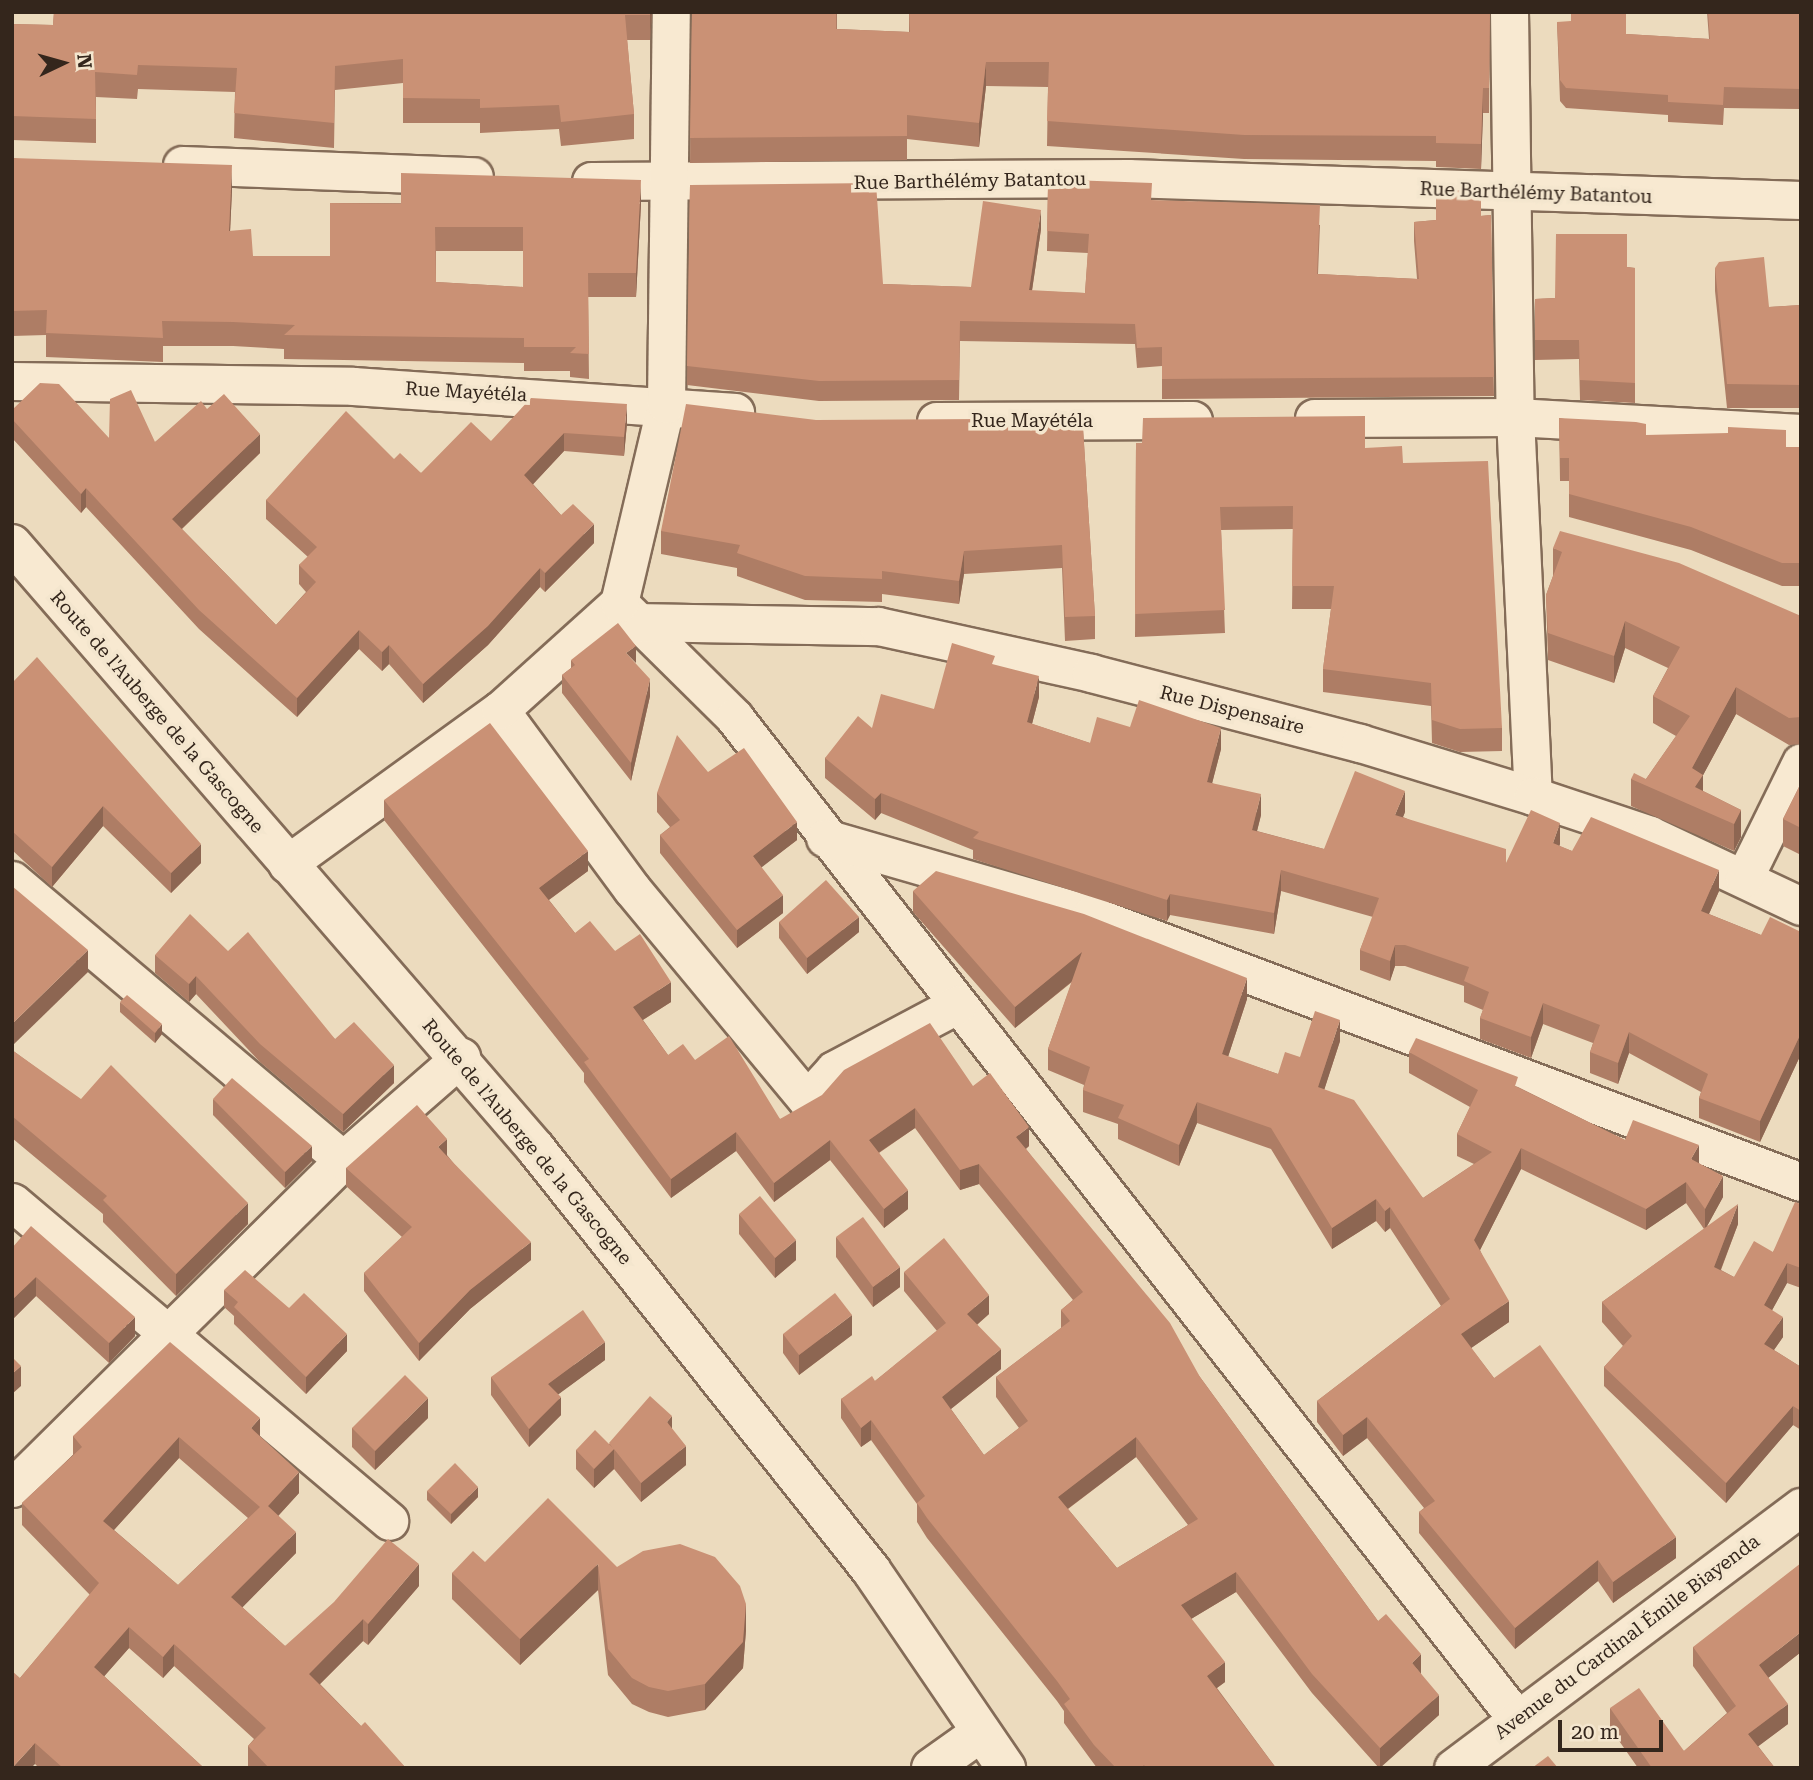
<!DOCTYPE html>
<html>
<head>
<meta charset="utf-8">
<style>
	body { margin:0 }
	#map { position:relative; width:1813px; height:1780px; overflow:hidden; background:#ecdbbe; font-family:"Roboto Serif",serif }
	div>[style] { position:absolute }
	.roads { filter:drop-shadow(2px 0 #846c58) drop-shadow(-2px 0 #846c58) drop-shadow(0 2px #846c58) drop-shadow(0 -2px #846c58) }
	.minor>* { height:37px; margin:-18.5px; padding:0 18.5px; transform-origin:18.5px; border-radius:18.5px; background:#f8e9d1 }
	.tertiary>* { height:38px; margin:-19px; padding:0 19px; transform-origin:19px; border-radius:19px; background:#f8e9d1 }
	.wall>* { inset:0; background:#ae7d65 }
	.shaded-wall>* { inset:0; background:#8d6652 }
	.building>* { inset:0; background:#ca9175 }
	span { translate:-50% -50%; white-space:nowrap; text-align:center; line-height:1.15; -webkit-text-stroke:7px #f4e6ce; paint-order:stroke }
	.street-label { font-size:19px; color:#34261c }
	.frame { position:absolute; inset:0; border:14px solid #34261c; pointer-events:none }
	.north { position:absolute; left:28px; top:28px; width:70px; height:70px; -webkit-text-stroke:5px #f4e6ce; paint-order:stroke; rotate:85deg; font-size:19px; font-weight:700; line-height:28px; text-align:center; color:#34261c }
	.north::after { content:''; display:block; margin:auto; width:24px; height:32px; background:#34261c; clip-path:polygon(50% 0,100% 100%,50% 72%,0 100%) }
	.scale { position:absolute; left:1558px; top:1720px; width:105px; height:32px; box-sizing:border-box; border:4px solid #34261c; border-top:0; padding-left:9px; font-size:21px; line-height:24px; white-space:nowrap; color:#34261c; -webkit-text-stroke:5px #f4e6ce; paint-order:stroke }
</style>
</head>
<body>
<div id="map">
	<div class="roads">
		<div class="minor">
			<div style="left:1509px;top:12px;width:405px;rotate:89.2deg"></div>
			<div style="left:1515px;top:417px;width:379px;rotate:87.3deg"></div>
			<div style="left:182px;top:165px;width:292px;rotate:2.2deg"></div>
			<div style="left:591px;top:181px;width:537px;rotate:-0.32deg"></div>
			<div style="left:1128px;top:178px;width:673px;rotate:1.87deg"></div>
			<div style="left:12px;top:381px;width:341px;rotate:0.8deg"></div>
			<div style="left:353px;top:386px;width:383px;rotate:3.9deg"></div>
			<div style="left:1314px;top:418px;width:201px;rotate:-0.3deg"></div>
			<div style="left:1515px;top:417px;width:286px;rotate:3.2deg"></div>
			<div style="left:936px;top:421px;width:257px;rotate:-0.2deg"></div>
			<div style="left:619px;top:603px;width:162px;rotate:44.7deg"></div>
			<div style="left:734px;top:717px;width:1270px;rotate:52deg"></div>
			<div style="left:638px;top:622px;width:240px;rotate:1deg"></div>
			<div style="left:878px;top:626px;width:218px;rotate:12.4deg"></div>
			<div style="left:1091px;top:673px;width:278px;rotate:14.6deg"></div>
			<div style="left:1360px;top:743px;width:181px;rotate:17deg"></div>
			<div style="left:1533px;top:796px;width:123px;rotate:18.4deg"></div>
			<div style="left:1650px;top:835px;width:167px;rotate:25.2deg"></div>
			<div style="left:500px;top:710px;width:222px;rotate:53.6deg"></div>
			<div style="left:632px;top:889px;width:274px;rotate:50.3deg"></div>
			<div style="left:807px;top:1100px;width:40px;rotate:-48deg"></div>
			<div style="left:834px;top:1070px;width:140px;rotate:-28deg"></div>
			<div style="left:825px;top:838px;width:277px;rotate:16.1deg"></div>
			<div style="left:1091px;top:915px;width:759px;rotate:20.61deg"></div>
			<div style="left:287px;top:864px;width:263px;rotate:-35.9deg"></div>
			<div style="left:500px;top:710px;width:160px;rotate:-42deg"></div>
			<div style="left:619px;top:603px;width:204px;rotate:-76.7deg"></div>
			<div style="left:666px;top:404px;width:392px;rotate:-89.3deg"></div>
			<div style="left:1744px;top:878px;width:129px;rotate:-63.8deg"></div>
			<div style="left:12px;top:880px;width:434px;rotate:40.2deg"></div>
			<div style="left:12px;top:1202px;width:494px;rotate:40.2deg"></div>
			<div style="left:12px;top:1488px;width:466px;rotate:-44.7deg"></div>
			<div style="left:343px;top:1160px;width:157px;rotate:-41.1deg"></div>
			<div style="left:1453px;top:1768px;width:435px;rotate:-36.9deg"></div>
		</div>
		<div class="tertiary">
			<div style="left:12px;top:544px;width:800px;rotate:49.1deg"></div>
			<div style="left:536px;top:1149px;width:538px;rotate:51.49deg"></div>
			<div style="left:871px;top:1570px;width:240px;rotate:55.7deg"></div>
			<div style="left:931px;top:1768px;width:60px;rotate:-35.5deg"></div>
		</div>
	</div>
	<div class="wall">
		<div style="clip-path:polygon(54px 12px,652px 12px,650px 40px,627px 40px,634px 114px,634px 139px,561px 146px,559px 129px,480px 133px,480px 123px,403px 123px,403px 83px,335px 90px,334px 148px,234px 138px,235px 92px,138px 89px,137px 99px,96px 97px,96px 143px,12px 140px,12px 24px,53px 25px)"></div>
		<div style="clip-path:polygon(692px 12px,837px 12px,837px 29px,909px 32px,909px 12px,1490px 12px,1489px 113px,1483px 113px,1481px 169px,1436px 167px,1436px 161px,1244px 159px,1047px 146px,1048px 87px,986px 86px,979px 147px,907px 139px,907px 160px,690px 163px)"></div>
		<div style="clip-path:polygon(1707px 12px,1801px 12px,1801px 109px,1724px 108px,1723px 125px,1668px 122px,1668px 115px,1566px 108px,1560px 101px,1557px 22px,1626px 34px,1709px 39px)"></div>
		<div style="clip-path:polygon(evenodd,12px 158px,232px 190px,230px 231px,253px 256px,330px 256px,330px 203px,641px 204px,636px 297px,588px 297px,589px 379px,570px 377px,570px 371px,524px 371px,524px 363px,284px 359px,284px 349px,233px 346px,163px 346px,163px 362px,46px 357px,46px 335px,12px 336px,12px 158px,436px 251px,523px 251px,523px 287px,436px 282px,436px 251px)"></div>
		<div style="clip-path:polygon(690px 185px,883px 284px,971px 287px,1041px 229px,1032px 291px,1085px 293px,1088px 253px,1047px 251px,1048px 186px,1320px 225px,1318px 274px,1417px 279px,1414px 241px,1414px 222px,1491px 215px,1494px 396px,1162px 399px,1162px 366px,1137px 368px,1135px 344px,960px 341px,959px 400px,819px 401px,687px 385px)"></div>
		<div style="clip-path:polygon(1627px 267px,1635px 268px,1635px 403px,1580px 400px,1579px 359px,1535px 360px,1535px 299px,1555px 298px)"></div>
		<div style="clip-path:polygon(1715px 268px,1769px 307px,1801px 305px,1801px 408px,1727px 408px,1715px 291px)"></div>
		<div style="clip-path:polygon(207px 409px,260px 453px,182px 529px,276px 625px,306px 592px,299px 584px,299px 565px,308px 557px,266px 519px,266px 500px,394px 459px,421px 473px,491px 441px,627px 423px,624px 456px,564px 451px,533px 484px,561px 515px,594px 543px,545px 592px,540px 587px,488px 645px,423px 703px,389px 664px,382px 671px,359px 649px,297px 717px,199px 629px,86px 507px,81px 513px,12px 438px,12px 410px,109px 438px,155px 442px)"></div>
		<div style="clip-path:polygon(1559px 418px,1646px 435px,1786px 447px,1801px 447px,1801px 586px,1782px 586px,1691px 550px,1569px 517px,1569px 481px,1560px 481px)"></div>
		<div style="clip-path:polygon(816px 420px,1083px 428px,1095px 616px,1095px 639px,1065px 641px,1062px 568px,964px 574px,959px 604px,882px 594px,882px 602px,805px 600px,737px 576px,737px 568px,661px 554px,661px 531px)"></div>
		<div style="clip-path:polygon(1136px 443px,1365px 448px,1403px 463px,1502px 728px,1502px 751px,1460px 752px,1432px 743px,1431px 706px,1323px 692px,1323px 669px,1331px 609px,1292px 609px,1293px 529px,1221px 530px,1225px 633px,1135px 637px)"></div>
		<div style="clip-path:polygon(1553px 548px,1801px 616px,1801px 744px,1789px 745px,1736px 714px,1703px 775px,1703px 791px,1741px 810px,1741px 837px,1734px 851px,1631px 806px,1631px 779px,1646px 779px,1676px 736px,1653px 723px,1653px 696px,1668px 668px,1625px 648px,1614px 683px,1548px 660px,1546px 595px,1553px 576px)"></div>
		<div style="clip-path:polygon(571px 660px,650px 696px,631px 781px,562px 693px,562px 675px,571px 668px)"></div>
		<div style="clip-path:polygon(995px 665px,1039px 697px,1032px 724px,1090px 743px,1130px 727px,1221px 749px,1212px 783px,1261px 815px,1257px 831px,1324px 849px,1405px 812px,1403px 817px,1506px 863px,1560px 844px,1559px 846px,1572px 851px,1719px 891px,1709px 914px,1761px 935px,1801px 932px,1801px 1054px,1760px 1142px,1699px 1118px,1699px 1098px,1701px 1092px,1629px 1053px,1618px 1084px,1590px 1073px,1590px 1052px,1593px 1043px,1543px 1024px,1531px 1058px,1480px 1039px,1480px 1018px,1483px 1010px,1464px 1002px,1464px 986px,1405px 966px,1395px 966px,1390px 981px,1360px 970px,1360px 950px,1373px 917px,1281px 891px,1274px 934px,1170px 915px,1167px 921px,973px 859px,973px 850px,881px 813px,875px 820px,825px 778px,825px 758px,872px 728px,934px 709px)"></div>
		<div style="clip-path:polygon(12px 683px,201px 863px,171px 893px,103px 826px,52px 887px,12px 850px)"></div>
		<div style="clip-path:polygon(708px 772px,797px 840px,761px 867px,783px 913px,737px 948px,660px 853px,660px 835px,670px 827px,657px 812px,657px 793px)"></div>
		<div style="clip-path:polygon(1801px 783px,1801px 855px,1783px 846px,1783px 819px)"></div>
		<div style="clip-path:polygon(evenodd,384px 800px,588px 871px,549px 900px,575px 933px,615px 951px,671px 1002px,643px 1020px,668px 1055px,695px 1060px,780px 1119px,973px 1086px,1029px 1146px,1026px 1149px,1200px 1377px,1378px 1621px,1421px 1674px,1439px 1715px,1379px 1768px,1312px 1693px,1236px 1592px,1191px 1619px,1225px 1682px,1217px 1688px,1276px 1768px,1097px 1768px,1064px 1723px,1064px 1711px,1057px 1701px,927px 1538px,917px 1522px,917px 1504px,871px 1440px,861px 1447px,841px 1418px,841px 1399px,875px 1381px,937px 1331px,904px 1291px,904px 1272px,989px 1314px,977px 1325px,1001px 1369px,951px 1409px,984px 1455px,1019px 1428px,996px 1397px,996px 1377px,1061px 1328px,1061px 1310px,1073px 1300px,979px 1184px,960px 1190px,915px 1128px,879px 1153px,908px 1209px,884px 1228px,830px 1160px,774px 1202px,736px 1151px,671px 1198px,584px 1082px,584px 1073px,384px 820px,384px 800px,1136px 1457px,1188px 1525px,1117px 1568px,1068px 1509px,1136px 1457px)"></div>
		<div style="clip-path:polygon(913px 891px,1247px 999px,1228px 1057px,1278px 1074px,1300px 1057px,1340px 1041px,1324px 1090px,1423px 1198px,1474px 1164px,1457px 1156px,1457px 1134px,1470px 1107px,1409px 1073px,1409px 1052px,1518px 1087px,1625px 1140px,1699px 1163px,1723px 1197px,1707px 1226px,1738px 1224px,1721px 1270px,1734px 1277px,1773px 1252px,1801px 1204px,1801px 1288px,1787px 1283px,1772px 1310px,1783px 1337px,1774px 1350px,1801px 1367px,1801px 1430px,1793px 1425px,1726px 1503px,1604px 1386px,1604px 1367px,1623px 1346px,1602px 1322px,1602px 1302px,1704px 1229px,1686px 1203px,1646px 1230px,1521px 1169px,1480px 1250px,1509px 1322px,1471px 1348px,1494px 1378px,1676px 1558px,1613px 1603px,1598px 1581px,1515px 1649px,1419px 1533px,1419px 1512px,1424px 1508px,1367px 1438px,1343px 1456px,1317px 1422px,1317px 1401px,1441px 1306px,1390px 1228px,1385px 1232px,1376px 1221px,1332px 1249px,1271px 1149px,1197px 1123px,1179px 1166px,1118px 1139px,1118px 1124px,1083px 1112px,1083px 1090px,1084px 1085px,1048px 1070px,1048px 1049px,1072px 982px,1015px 1028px,913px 912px)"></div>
		<div style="clip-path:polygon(779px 922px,859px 932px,807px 974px,779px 938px)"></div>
		<div style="clip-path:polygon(228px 951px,335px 1039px,394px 1083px,343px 1132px,260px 1062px,196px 994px,189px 1002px,155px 973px,155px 955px)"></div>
		<div style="clip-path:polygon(120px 1002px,162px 1034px,155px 1043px,120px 1012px)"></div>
		<div style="clip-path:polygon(12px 1050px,248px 1224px,176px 1296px,103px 1222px,103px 1214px,12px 1138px)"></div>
		<div style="clip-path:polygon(213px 1099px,312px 1161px,285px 1188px,213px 1115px)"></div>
		<div style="clip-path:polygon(447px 1155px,531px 1260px,470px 1309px,419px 1361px,364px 1291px,364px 1273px,402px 1237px,346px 1186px,346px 1168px)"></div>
		<div style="clip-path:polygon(739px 1214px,796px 1260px,775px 1278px,739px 1234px)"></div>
		<div style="clip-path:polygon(836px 1237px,900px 1287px,873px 1307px,836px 1257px)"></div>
		<div style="clip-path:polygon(12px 1248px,135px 1336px,109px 1363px,36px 1296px,12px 1320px)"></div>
		<div style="clip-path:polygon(224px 1290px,289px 1308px,347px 1351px,306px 1394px,234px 1324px,234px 1316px,224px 1307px)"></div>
		<div style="clip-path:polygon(783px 1334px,852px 1335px,799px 1375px,783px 1353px)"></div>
		<div style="clip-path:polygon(605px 1360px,558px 1394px,561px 1415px,529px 1447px,491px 1395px,491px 1377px)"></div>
		<div style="clip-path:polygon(428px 1418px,375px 1470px,352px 1447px,352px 1428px)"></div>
		<div style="clip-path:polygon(672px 1429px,686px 1465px,641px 1502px,614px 1469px,594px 1488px,576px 1469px,576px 1450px,609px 1444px)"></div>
		<div style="clip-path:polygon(evenodd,73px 1436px,260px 1436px,299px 1493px,278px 1516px,296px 1553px,242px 1607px,285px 1646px,419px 1586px,368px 1645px,363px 1641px,320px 1684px,361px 1726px,406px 1768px,249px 1768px,248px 1767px,248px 1746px,254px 1739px,174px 1666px,163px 1678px,129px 1648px,104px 1676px,204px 1768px,39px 1768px,35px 1764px,20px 1678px,90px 1595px,22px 1525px,22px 1503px,73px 1455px,73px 1436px,179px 1458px,248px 1518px,178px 1585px,114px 1530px,179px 1458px)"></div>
		<div style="clip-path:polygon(427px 1491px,478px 1497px,451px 1524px,427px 1500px)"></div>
		<div style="clip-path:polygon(485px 1562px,617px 1567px,746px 1630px,743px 1668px,705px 1710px,668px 1717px,649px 1712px,632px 1704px,608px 1675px,598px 1590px,520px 1665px,452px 1599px,452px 1573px)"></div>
		<div style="clip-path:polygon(1693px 1647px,1801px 1652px,1768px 1678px,1788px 1724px,1758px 1746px,1775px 1768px,1638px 1768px,1610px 1728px,1610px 1708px,1684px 1751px,1727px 1713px,1693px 1666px)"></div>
	</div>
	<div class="shaded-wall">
		<div style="clip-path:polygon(650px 12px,652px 12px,650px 40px)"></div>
		<div style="clip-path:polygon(986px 62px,986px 86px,979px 147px,979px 123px)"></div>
		<div style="clip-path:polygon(1483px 88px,1483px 113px,1481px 169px,1481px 144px)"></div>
		<div style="clip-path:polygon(232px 165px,232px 190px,229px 255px,229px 231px)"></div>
		<div style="clip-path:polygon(641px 180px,641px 204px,636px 297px,636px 273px)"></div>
		<div style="clip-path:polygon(1041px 210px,1041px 229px,1029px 310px,1029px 290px)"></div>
		<div style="clip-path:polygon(627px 404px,627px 423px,624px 456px,624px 437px)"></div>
		<div style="clip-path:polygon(564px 433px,564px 451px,524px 494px,524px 475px)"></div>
		<div style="clip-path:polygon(260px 434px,260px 453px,172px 538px,172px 519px)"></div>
		<div style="clip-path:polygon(86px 488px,86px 507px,81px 513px,81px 494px)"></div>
		<div style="clip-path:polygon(594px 524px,594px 543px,545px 592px,545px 573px)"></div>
		<div style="clip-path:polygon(964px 551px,964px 574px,959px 604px,959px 581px)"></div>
		<div style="clip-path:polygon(540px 568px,540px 587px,488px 645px,423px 703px,423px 684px)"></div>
		<div style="clip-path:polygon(1625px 621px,1625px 648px,1614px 683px,1614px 656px)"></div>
		<div style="clip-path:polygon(359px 630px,359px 649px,297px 717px,297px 698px)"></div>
		<div style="clip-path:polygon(389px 645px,389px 664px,382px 671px,382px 652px)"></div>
		<div style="clip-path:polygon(636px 646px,636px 663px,626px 653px)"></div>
		<div style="clip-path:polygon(1039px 676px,1039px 697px,1027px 743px,1027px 722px)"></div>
		<div style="clip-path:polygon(650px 679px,650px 696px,631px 781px,631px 763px)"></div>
		<div style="clip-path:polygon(1736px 687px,1736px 714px,1701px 779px,1703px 775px,1703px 802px,1695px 807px,1692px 768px)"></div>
		<div style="clip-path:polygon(1221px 728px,1221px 749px,1207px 803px,1207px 782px)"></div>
		<div style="clip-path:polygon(1405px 791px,1405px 812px,1395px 836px,1395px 815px)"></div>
		<div style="clip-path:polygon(881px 793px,881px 813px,875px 820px,875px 799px)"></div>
		<div style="clip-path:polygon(1261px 794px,1261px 815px,1252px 851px,1252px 830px)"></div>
		<div style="clip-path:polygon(103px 806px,103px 826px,52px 887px,52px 867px)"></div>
		<div style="clip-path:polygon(1741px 810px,1741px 837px,1734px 851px,1734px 824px)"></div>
		<div style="clip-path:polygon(797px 822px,797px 840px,753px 874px,753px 856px)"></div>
		<div style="clip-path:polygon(1560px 823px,1560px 844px,1553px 864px,1553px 843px)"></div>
		<div style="clip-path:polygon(201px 844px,201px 863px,171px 893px,171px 873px)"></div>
		<div style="clip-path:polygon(588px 851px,588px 871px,539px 907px,539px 888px)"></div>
		<div style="clip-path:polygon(1281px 870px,1281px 891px,1274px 934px,1274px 913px)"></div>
		<div style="clip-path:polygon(1719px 870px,1719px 891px,1701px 932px,1701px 911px)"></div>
		<div style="clip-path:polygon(1170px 894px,1170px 915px,1167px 921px,1167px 900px)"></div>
		<div style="clip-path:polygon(783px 895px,783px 913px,737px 948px,737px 930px)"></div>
		<div style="clip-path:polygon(859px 917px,859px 932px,807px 974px,807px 958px)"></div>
		<div style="clip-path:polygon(1395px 945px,1395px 966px,1390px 981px,1390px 961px)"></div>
		<div style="clip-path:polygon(88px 950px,88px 972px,12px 1046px,12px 1024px)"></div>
		<div style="clip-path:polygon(1082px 952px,1082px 973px,1015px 1028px,1015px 1007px)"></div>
		<div style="clip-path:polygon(196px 976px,196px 994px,189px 1002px,189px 984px)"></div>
		<div style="clip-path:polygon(1247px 978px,1247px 999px,1222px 1075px,1222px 1054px)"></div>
		<div style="clip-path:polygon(671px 982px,671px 1002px,633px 1026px,633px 1007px)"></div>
		<div style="clip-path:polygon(1543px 1003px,1543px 1024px,1531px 1058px,1531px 1037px)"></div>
		<div style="clip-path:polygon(1340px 1020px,1340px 1041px,1318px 1109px,1318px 1087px)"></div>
		<div style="clip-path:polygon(162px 1024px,162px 1034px,155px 1043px,155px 1033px)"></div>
		<div style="clip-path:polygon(1629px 1032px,1629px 1053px,1618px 1084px,1618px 1063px)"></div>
		<div style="clip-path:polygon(1801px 1033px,1801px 1054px,1760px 1142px,1760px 1121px)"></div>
		<div style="clip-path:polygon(394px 1065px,394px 1083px,343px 1132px,343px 1114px)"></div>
		<div style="clip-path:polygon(1197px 1102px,1197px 1123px,1179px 1166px,1179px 1145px)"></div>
		<div style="clip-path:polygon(915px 1108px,915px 1128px,869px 1159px,869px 1140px)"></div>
		<div style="clip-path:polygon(1029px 1127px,1029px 1146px,1016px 1156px,1016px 1137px)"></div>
		<div style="clip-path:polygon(736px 1132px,736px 1151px,671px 1198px,671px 1179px)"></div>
		<div style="clip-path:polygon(447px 1139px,447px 1157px,438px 1147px)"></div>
		<div style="clip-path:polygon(830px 1140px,830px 1160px,774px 1202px,774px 1183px)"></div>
		<div style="clip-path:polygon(1699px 1145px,1699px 1166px,1691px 1159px)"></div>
		<div style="clip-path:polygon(312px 1146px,312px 1161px,285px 1188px,285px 1172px)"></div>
		<div style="clip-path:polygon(1521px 1148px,1521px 1169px,1474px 1262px,1474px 1240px)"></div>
		<div style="clip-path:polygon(979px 1164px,979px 1184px,960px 1190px,960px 1170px)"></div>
		<div style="clip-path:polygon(1723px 1176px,1723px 1197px,1705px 1230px,1705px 1209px)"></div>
		<div style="clip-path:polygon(1686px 1182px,1686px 1203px,1646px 1230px,1646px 1209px)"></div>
		<div style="clip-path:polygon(908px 1190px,908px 1209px,884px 1228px,884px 1209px)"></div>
		<div style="clip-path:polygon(1376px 1199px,1376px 1221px,1332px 1249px,1332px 1228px)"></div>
		<div style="clip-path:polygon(248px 1203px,248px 1224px,176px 1296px,176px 1274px)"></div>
		<div style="clip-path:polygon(1738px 1204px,1738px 1224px,1714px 1287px,1714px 1267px)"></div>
		<div style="clip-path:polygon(1390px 1207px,1390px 1228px,1385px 1232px,1385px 1211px)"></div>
		<div style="clip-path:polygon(796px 1240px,796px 1260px,775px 1278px,775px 1258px)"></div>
		<div style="clip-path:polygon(531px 1242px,531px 1260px,470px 1309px,419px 1361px,419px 1343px,470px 1290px)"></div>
		<div style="clip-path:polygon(1787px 1263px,1787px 1283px,1764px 1325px,1764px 1305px)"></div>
		<div style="clip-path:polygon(900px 1267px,900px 1287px,873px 1307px,873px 1287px)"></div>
		<div style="clip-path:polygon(36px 1277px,36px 1296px,12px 1320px,12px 1300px)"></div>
		<div style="clip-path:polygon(989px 1295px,989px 1314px,967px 1333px,967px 1314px)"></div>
		<div style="clip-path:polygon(1509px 1301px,1509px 1322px,1461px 1355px,1461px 1334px)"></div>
		<div style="clip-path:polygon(852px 1315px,852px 1335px,799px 1375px,799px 1355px)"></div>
		<div style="clip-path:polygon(135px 1317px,135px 1336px,109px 1363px,109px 1343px)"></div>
		<div style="clip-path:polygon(1783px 1317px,1783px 1337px,1764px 1364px,1764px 1344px)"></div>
		<div style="clip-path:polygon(347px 1334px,347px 1351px,306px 1394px,306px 1377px)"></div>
		<div style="clip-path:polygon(605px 1342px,605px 1360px,548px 1402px,548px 1384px)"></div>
		<div style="clip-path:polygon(1001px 1349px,1001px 1369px,942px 1416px,942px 1397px)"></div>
		<div style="clip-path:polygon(21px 1366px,21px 1386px,12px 1394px,12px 1374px)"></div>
		<div style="clip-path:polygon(561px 1397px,561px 1415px,529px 1447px,529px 1429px)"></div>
		<div style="clip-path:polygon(428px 1398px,428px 1418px,375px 1470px,375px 1451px)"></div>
		<div style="clip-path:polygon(1793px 1406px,1793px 1425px,1726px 1503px,1726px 1483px)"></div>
		<div style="clip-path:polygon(672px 1416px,672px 1436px,667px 1422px)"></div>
		<div style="clip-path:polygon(1367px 1417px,1367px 1438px,1343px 1456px,1343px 1435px)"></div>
		<div style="clip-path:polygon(260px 1418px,260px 1439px,251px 1428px)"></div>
		<div style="clip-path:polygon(871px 1420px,871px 1440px,861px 1447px,861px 1428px)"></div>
		<div style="clip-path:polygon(179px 1437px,179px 1458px,103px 1542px,103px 1521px)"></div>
		<div style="clip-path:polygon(1136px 1437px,1136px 1457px,1058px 1516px,1058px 1497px)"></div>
		<div style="clip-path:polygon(686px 1446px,686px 1465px,641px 1502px,641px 1483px)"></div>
		<div style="clip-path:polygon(614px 1449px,614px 1469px,594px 1488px,594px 1469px)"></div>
		<div style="clip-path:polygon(299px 1472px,299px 1493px,268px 1527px,268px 1506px)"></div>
		<div style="clip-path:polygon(478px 1487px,478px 1497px,451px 1524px,451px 1514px)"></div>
		<div style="clip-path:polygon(296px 1532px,296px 1553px,231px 1619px,231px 1597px)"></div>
		<div style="clip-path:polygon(1676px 1537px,1676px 1558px,1613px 1603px,1613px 1582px)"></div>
		<div style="clip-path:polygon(1598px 1560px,1598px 1581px,1515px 1649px,1515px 1628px)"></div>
		<div style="clip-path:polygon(419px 1564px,419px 1586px,368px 1645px,368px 1624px)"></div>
		<div style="clip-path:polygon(598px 1564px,598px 1590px,520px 1665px,520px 1639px)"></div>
		<div style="clip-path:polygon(1236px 1572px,1236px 1592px,1181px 1625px,1181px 1605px)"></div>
		<div style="clip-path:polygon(746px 1604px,746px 1630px,743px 1668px,705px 1710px,705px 1684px)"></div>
		<div style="clip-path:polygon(363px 1619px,363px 1641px,309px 1695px,309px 1674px)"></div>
		<div style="clip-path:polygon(129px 1627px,129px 1648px,94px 1688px,94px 1667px)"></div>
		<div style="clip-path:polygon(1801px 1632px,1801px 1652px,1759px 1685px,1759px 1665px)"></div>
		<div style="clip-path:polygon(174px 1644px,174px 1666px,163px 1678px,163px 1657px)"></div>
		<div style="clip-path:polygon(1421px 1654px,1421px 1674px,1412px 1663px)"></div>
		<div style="clip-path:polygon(1225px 1662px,1225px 1682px,1207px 1695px,1207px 1676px)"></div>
		<div style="clip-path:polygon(1439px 1695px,1439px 1715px,1380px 1768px,1380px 1748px)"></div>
		<div style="clip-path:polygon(1788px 1704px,1788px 1724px,1748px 1754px,1748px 1734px)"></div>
		<div style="clip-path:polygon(35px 1743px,35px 1764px,31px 1768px,12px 1768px)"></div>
	</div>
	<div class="building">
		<div style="clip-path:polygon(54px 12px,650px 12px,650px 15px,625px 15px,634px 114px,561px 122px,559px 105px,480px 108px,480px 99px,403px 98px,403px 59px,335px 66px,334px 123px,234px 113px,237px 68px,138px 65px,137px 75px,95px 72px,96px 119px,12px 116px,12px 24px,53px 25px)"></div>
		<div style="clip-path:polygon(692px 12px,836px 12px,836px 29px,910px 32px,909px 12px,1490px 12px,1489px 88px,1483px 88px,1481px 144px,1436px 143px,1436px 136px,1244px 135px,1047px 121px,1049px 62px,986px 62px,979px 123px,907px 115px,907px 136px,690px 138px)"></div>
		<div style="clip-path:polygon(1571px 12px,1626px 12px,1626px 34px,1710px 39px,1708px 12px,1801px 12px,1801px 89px,1724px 87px,1723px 105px,1668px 102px,1668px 95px,1566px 88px,1560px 80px,1557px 22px,1571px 21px)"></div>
		<div style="clip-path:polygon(evenodd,12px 158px,232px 165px,229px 231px,251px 229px,253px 256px,330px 256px,330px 203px,401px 204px,401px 173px,641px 180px,636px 273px,588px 273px,589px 354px,570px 353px,576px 347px,524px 347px,524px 338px,284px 335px,295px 325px,233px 322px,162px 321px,163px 338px,46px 333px,47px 310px,12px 311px,12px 158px,435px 227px,523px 227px,523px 287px,436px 282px,435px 227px)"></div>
		<div style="clip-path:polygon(1070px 180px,1152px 183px,1151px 200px,1320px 205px,1317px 274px,1419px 279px,1414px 222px,1436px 220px,1436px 189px,1481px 191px,1481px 216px,1491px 215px,1494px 377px,1162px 379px,1162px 347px,1137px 348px,1135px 324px,960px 321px,959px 380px,819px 381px,687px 366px,690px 185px,876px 183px,883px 284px,971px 287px,983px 201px,1041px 210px,1029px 290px,1085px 293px,1089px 234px,1047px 231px,1048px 186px,1070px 187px)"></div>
		<div style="clip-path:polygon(1556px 234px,1627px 234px,1627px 267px,1635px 268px,1635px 383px,1580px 380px,1579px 340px,1535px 340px,1535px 299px,1555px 298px)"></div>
		<div style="clip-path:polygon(1764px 257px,1769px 307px,1801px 305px,1801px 385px,1727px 384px,1715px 268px,1719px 262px)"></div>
		<div style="clip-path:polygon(40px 383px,59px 384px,109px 438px,110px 399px,131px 390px,155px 442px,201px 401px,207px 409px,224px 394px,260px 434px,172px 519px,276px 625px,316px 582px,299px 565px,317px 547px,266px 500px,346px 411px,394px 459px,400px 453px,421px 473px,471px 422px,491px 441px,531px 398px,627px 404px,624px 437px,564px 433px,524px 475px,561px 515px,573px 504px,594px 524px,545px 573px,540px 568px,488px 626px,423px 684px,389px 645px,382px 652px,359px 630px,297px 698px,199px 610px,86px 488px,81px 494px,12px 419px,12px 410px)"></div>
		<div style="clip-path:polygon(686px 404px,816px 420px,985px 419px,985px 425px,1083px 428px,1095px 616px,1065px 617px,1062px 545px,964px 551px,959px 581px,882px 571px,882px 579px,805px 576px,737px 553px,740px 545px,661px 531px)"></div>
		<div style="clip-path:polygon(1365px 416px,1365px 448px,1402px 446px,1403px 463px,1488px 461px,1502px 728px,1460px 729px,1432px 720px,1431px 683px,1323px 669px,1334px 586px,1292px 586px,1293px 506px,1220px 507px,1225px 610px,1135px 614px,1136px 443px,1142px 443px,1143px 418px)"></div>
		<div style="clip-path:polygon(1559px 418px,1636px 422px,1646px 424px,1646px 435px,1728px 433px,1728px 427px,1786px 430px,1786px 447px,1801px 447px,1801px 563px,1782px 563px,1691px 527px,1569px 494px,1569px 458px,1560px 458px)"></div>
		<div style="clip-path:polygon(1560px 531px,1679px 563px,1801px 616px,1801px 717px,1789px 718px,1736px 687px,1692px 768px,1703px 775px,1695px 787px,1741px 810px,1734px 824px,1631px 779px,1634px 773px,1646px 779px,1690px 716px,1653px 696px,1680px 647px,1625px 621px,1614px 656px,1548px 633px,1546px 595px,1562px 552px,1553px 548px)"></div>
		<div style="clip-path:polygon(618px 623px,636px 646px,626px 653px,650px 679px,631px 763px,562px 675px,575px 665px,571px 660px)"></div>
		<div style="clip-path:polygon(952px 643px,995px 656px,992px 664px,1039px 676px,1027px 722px,1090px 743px,1097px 717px,1130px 727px,1139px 700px,1221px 728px,1207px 782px,1261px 794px,1252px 830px,1324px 849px,1355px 771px,1405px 791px,1395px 815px,1506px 849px,1506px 863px,1531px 810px,1560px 823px,1553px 843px,1572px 851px,1591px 817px,1719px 870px,1701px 911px,1761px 935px,1770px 917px,1801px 932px,1801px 1033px,1760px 1121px,1699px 1098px,1708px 1074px,1629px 1032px,1618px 1063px,1590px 1052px,1600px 1025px,1543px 1003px,1531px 1037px,1480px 1018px,1489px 992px,1464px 981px,1469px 967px,1405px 945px,1395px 945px,1390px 961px,1360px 950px,1379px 898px,1281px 870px,1274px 913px,1170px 894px,1167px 900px,973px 838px,979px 832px,881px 793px,875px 799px,825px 758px,858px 716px,872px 728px,881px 694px,934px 709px)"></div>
		<div style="clip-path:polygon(37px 657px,201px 844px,171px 873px,103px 806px,52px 867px,12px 831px,12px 683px)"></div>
		<div style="clip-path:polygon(evenodd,490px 723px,588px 851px,539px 888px,575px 933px,590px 921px,615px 951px,640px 934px,671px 982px,633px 1007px,668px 1055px,683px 1044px,695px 1060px,729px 1036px,780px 1119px,822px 1095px,844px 1070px,930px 1023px,973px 1086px,990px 1073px,1029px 1127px,1016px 1137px,1170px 1323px,1200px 1377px,1378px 1621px,1386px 1614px,1421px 1654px,1412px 1663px,1439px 1695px,1380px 1748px,1312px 1674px,1236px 1572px,1181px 1605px,1225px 1662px,1207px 1676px,1276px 1768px,1146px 1768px,1144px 1765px,1141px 1768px,1116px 1768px,1094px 1745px,1064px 1704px,1070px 1699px,1057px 1681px,927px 1518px,917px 1503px,925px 1496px,871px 1420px,861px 1428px,841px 1399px,872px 1376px,875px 1381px,946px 1323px,904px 1272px,944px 1238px,989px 1295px,967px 1314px,1001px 1349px,942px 1397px,984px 1455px,1028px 1421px,996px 1377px,1070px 1321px,1061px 1310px,1083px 1292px,979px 1164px,960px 1170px,915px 1108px,869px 1140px,908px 1190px,884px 1209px,830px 1140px,774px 1183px,736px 1132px,671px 1179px,584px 1062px,589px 1059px,384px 800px,490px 723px,1136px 1437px,1198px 1519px,1117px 1568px,1058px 1497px,1136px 1437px)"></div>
		<div style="clip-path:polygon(677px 735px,708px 772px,744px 748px,797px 822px,753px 856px,783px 895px,737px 930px,660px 835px,680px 820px,657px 793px)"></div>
		<div style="clip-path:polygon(1801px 783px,1801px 828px,1783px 819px)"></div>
		<div style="clip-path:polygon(936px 871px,1084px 914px,1247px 978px,1222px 1054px,1278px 1074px,1285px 1052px,1300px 1057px,1315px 1011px,1340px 1020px,1318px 1087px,1354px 1100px,1423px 1198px,1492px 1152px,1457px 1134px,1478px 1090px,1409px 1052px,1416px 1038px,1518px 1077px,1515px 1086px,1625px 1140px,1633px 1120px,1699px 1145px,1691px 1159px,1723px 1176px,1705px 1209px,1686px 1182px,1646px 1209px,1521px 1148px,1474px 1240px,1509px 1301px,1461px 1334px,1494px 1378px,1540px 1345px,1676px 1537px,1613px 1582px,1598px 1560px,1515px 1628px,1419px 1512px,1435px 1501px,1367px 1417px,1343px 1435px,1317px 1401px,1450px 1299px,1390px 1207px,1385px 1211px,1376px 1199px,1332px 1228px,1271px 1128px,1197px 1102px,1179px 1145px,1118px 1118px,1124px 1105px,1083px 1090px,1090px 1067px,1048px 1049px,1082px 952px,1015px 1007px,913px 891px)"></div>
		<div style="clip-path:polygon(826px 880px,859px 917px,807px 958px,779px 922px)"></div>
		<div style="clip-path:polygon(12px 886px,88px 950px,12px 1024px)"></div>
		<div style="clip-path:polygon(190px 914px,228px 951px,248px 932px,335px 1039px,354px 1022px,394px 1065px,343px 1114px,260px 1044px,196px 976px,189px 984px,155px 955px)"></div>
		<div style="clip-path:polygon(127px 995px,162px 1024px,155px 1033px,120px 1002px)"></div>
		<div style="clip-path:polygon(12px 1050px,81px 1099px,111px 1065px,248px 1203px,176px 1274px,103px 1200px,107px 1196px,12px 1116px)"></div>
		<div style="clip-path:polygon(232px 1078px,312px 1146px,285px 1172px,213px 1099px)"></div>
		<div style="clip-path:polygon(417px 1105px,447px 1139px,438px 1147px,531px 1242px,470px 1290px,419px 1343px,364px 1273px,412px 1227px,346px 1168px)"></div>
		<div style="clip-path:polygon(760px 1196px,796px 1240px,775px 1258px,739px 1214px)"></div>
		<div style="clip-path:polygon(1795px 1202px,1801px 1204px,1801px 1268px,1787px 1263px,1764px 1305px,1783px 1317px,1764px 1344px,1801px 1367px,1801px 1411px,1793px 1406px,1726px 1483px,1604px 1367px,1632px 1336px,1602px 1302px,1738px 1204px,1714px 1267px,1734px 1277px,1754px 1241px,1773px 1252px)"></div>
		<div style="clip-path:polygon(863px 1217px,900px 1267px,873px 1287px,836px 1237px)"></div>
		<div style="clip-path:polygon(31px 1226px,135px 1317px,109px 1343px,36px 1277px,12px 1300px,12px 1248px)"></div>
		<div style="clip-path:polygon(245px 1270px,289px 1308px,304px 1293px,347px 1334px,306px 1377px,234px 1307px,238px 1302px,224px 1290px)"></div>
		<div style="clip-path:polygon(835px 1293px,852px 1315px,799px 1355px,783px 1334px)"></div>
		<div style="clip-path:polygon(583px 1310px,605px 1342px,548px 1384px,561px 1397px,529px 1429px,491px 1377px)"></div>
		<div style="clip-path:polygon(evenodd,170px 1342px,260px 1418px,251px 1428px,299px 1472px,268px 1506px,296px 1532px,231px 1597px,285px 1646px,334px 1602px,388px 1539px,419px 1564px,368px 1624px,363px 1619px,309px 1674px,361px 1726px,365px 1722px,406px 1768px,269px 1768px,248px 1746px,266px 1728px,174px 1644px,163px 1657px,129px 1627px,94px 1667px,204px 1768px,63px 1768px,35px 1743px,12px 1768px,12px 1671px,20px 1678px,99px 1583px,22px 1503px,82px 1447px,73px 1436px,170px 1342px,179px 1437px,260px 1507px,178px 1585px,103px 1521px,179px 1437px)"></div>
		<div style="clip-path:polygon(12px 1357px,21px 1366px,12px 1374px)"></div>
		<div style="clip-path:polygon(405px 1375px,428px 1398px,375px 1451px,352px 1428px)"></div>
		<div style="clip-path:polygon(650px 1396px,672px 1416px,667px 1422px,686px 1446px,641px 1483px,614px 1449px,594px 1469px,576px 1450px,595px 1430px,613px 1448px,609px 1443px)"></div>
		<div style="clip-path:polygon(455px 1463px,478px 1487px,451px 1514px,427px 1491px)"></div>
		<div style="clip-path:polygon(548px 1498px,617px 1567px,643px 1551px,680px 1544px,715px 1557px,740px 1586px,746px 1604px,743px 1642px,705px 1684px,668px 1691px,649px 1687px,632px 1678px,608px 1649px,598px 1564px,520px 1639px,452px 1573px,473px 1551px,485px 1562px)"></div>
		<div style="clip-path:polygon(1801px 1563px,1801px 1632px,1759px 1665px,1788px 1704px,1748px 1734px,1775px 1768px,1652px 1768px,1610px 1708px,1639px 1688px,1684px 1751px,1736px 1706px,1693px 1647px)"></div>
		<div style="clip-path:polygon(1548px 1756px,1558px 1768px,1532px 1768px)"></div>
	</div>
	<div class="street-label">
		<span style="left:970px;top:181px;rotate:-1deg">Rue Barthélémy Batantou</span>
		<span style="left:1536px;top:193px;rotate:2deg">Rue Barthélémy Batantou</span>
		<span style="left:466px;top:392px;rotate:3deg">Rue Mayétéla</span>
		<span style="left:1032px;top:421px">Rue Mayétéla</span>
		<span style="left:1232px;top:710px;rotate:14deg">Rue Dispensaire</span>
		<span style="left:157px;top:712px;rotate:49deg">Route de l'Auberge de la Gascogne</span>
		<span style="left:527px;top:1142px;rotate:50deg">Route de l'Auberge de la Gascogne</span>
		<span style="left:1627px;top:1637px;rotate:-37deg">Avenue du Cardinal Émile Biayenda</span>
	</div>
	<div class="frame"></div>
	<div class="north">N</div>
	<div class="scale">20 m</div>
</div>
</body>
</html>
